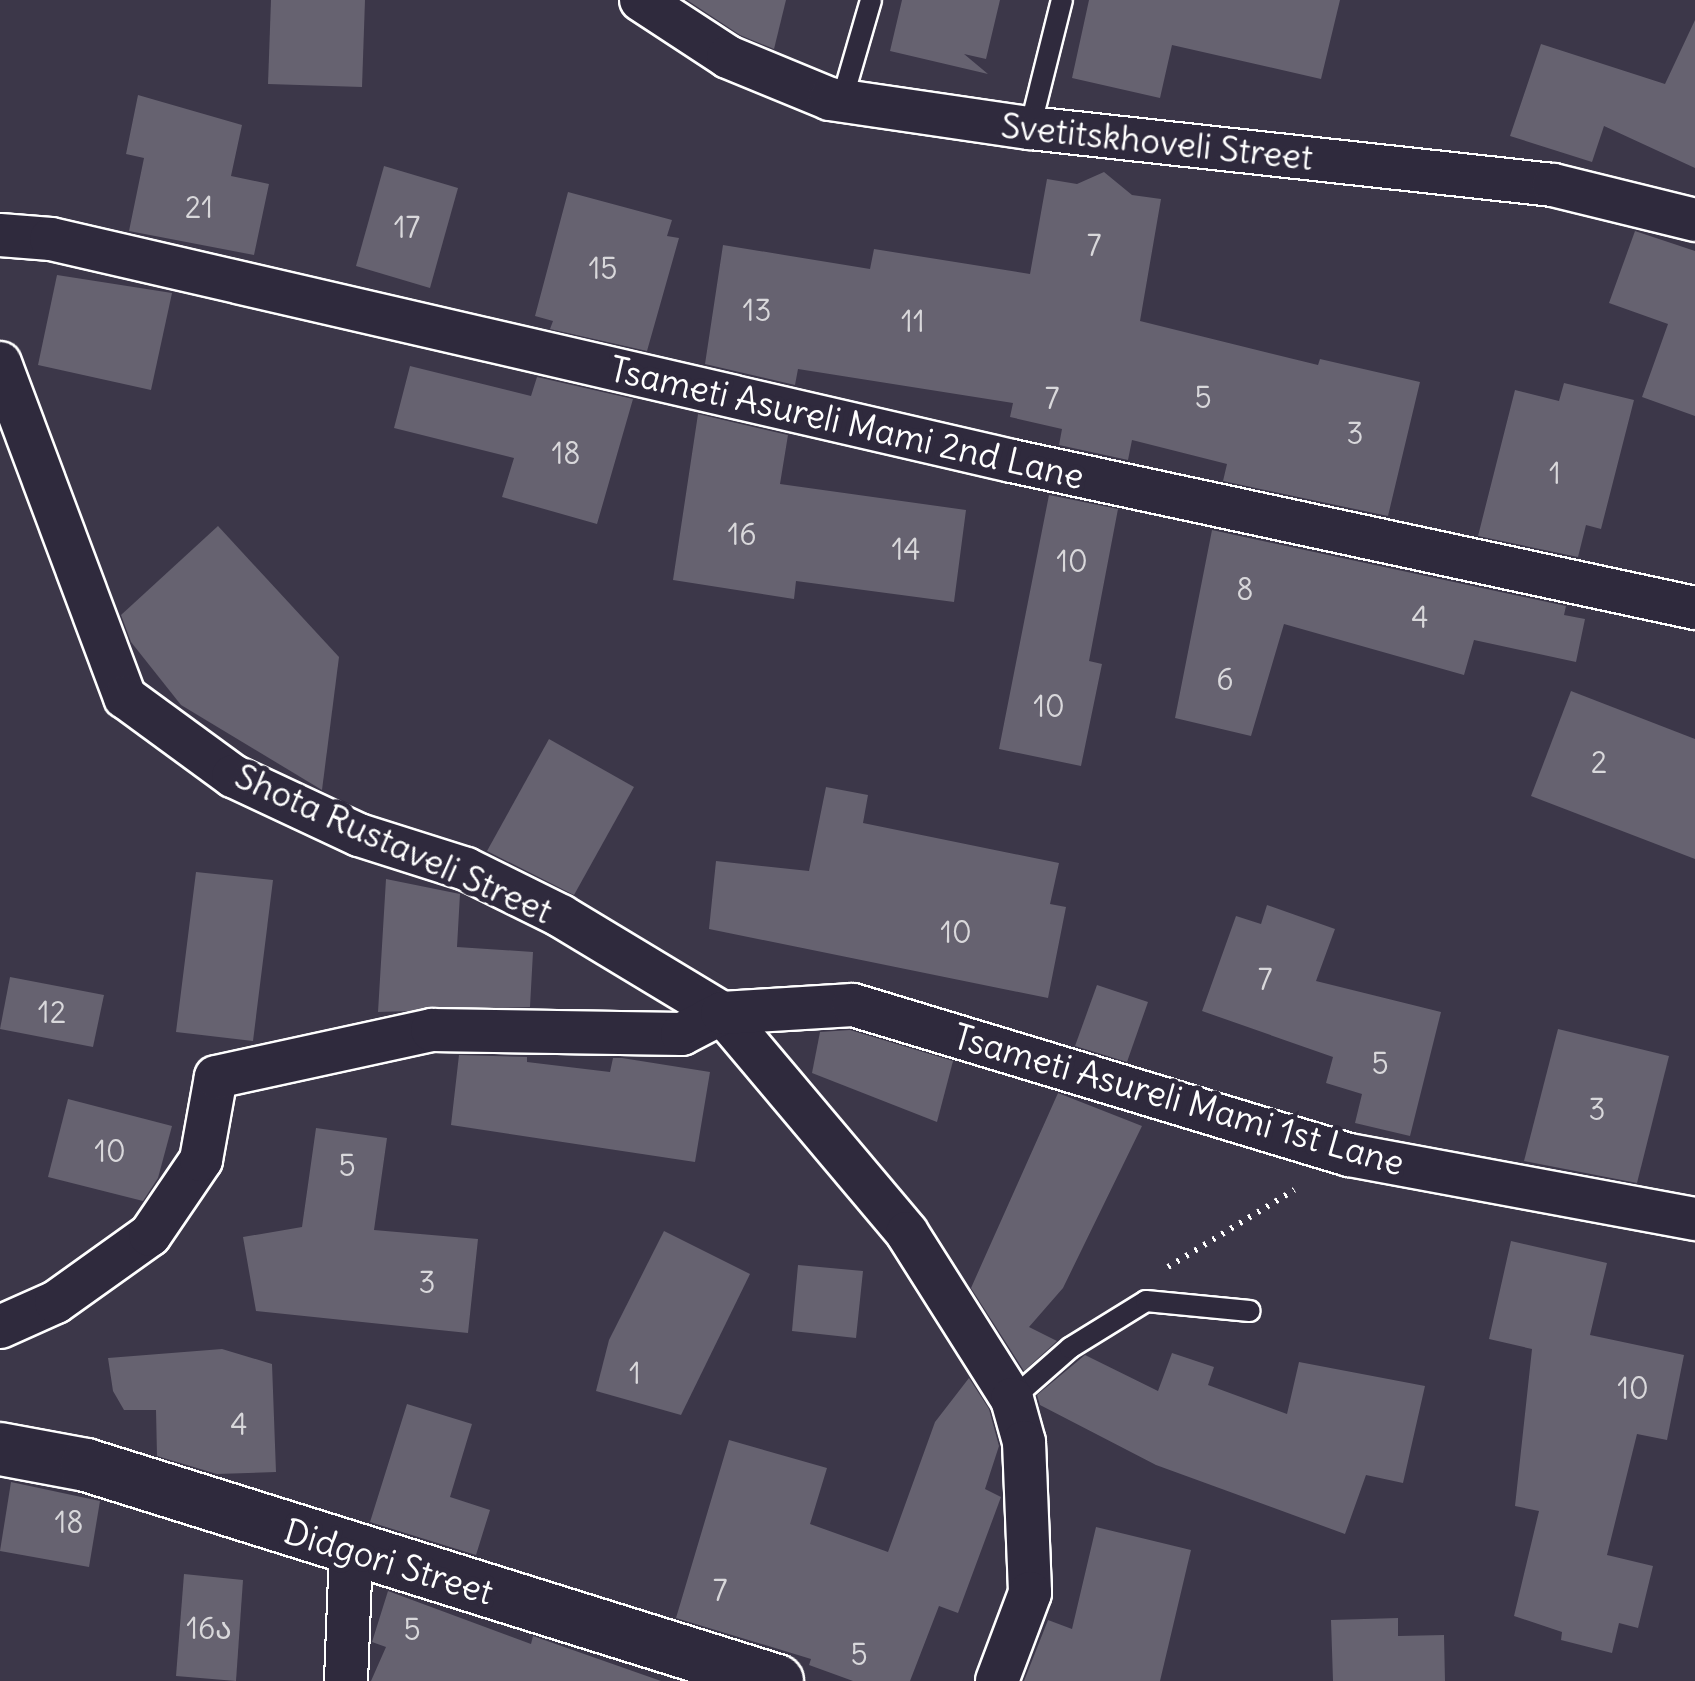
<!DOCTYPE html>
<html>
<head>
<meta charset="utf-8">
<style>
	body { margin:0 }
	#map { position:relative; width:1695px; height:1681px; overflow:hidden; background:#3c3749; font-family:Delius,"Noto Sans Georgian",sans-serif }
	div>[style] { position:absolute }
	.building>* { inset:0; background:#666270 }
	.path>* { height:6px; margin-top:-3px; transform-origin:0; background:repeating-linear-gradient(90deg,#fff 0 2.5px,transparent 0 10.5px) }
	.roads { filter:drop-shadow(2px 0 #fff) drop-shadow(-2px 0 #fff) drop-shadow(0 2px #fff) drop-shadow(0 -2px #fff) }
	.service>* { height:20px; margin:-10px; padding:0 10px; transform-origin:10px; border-radius:10px; background:#2f2a3d }
	.minor>* { height:42px; margin:-21px; padding:0 21px; transform-origin:21px; border-radius:21px; background:#2f2a3d }
	.tertiary>* { height:52px; margin:-26px; padding:0 26px; transform-origin:26px; border-radius:26px; background:#2f2a3d }
	span { translate:-50% -50%; white-space:nowrap; text-align:center; line-height:1.15; -webkit-text-stroke:10px #2f2a3d; paint-order:stroke }
	.number-label { font-size:30px; color:#d9d8db }
	.number-label span { -webkit-text-stroke-width:0 }
	.street-label { font-size:35px; color:#fff }
</style>
</head>
<body>
<div id="map">
	<div class="building">
		<div style="clip-path:polygon(271px 0,365px 0,362px 87px,268px 84px)"></div>
		<div style="clip-path:polygon(687px 0,786px 0,774px 49px,740px 35px)"></div>
		<div style="clip-path:polygon(902px 0,1000px 0,986px 59px,964px 54px,988px 74px,890px 51px)"></div>
		<div style="clip-path:polygon(1089px 0,1340px 0,1321px 79px,1172px 45px,1160px 98px,1072px 78px)"></div>
		<div style="clip-path:polygon(1695px 20px,1695px 168px,1604px 126px,1592px 162px,1510px 136px,1541px 44px,1665px 84px)"></div>
		<div style="clip-path:polygon(138px 95px,242px 125px,231px 176px,269px 184px,254px 255px,129px 231px,144px 158px,126px 154px)"></div>
		<div style="clip-path:polygon(384px 166px,458px 188px,430px 288px,356px 266px)"></div>
		<div style="clip-path:polygon(1104px 172px,1132px 195px,1161px 199px,1140px 321px,1318px 365px,1320px 359px,1420px 382px,1388px 516px,1223px 481px,1227px 464px,1132px 440px,1128px 460px,1059px 445px,1062px 429px,1010px 417px,1013px 403px,798px 369px,795px 385px,705px 364px,723px 245px,870px 269px,874px 249px,1030px 274px,1047px 179px,1077px 184px)"></div>
		<div style="clip-path:polygon(568px 192px,672px 220px,667px 236px,679px 238px,647px 351px,550px 329px,553px 321px,535px 316px)"></div>
		<div style="clip-path:polygon(1635px 231px,1695px 251px,1695px 416px,1642px 397px,1668px 324px,1609px 303px)"></div>
		<div style="clip-path:polygon(57px 275px,172px 293px,151px 390px,38px 365px)"></div>
		<div style="clip-path:polygon(410px 366px,531px 396px,537px 377px,633px 399px,597px 524px,502px 497px,514px 458px,394px 428px)"></div>
		<div style="clip-path:polygon(1564px 383px,1634px 400px,1601px 529px,1586px 525px,1578px 557px,1478px 536px,1515px 390px,1559px 401px)"></div>
		<div style="clip-path:polygon(698px 414px,788px 435px,780px 484px,966px 510px,954px 602px,796px 581px,794px 599px,673px 580px)"></div>
		<div style="clip-path:polygon(1049px 495px,1118px 509px,1089px 661px,1102px 664px,1081px 766px,999px 749px)"></div>
		<div style="clip-path:polygon(218px 526px,339px 657px,322px 790px,181px 705px,131px 642px,121px 615px)"></div>
		<div style="clip-path:polygon(1212px 530px,1566px 606px,1564px 615px,1585px 619px,1576px 662px,1474px 640px,1464px 675px,1284px 624px,1251px 736px,1175px 718px)"></div>
		<div style="clip-path:polygon(1571px 691px,1695px 739px,1695px 859px,1531px 796px)"></div>
		<div style="clip-path:polygon(549px 739px,634px 787px,574px 895px,487px 851px)"></div>
		<div style="clip-path:polygon(826px 787px,868px 795px,863px 823px,1059px 863px,1050px 904px,1066px 907px,1048px 998px,709px 929px,716px 861px,809px 871px)"></div>
		<div style="clip-path:polygon(196px 872px,273px 880px,253px 1041px,176px 1032px)"></div>
		<div style="clip-path:polygon(386px 879px,460px 894px,457px 947px,533px 952px,530px 1007px,378px 1012px)"></div>
		<div style="clip-path:polygon(1267px 905px,1335px 929px,1316px 981px,1441px 1012px,1410px 1136px,1355px 1123px,1362px 1094px,1326px 1083px,1333px 1057px,1202px 1011px,1236px 916px,1261px 924px)"></div>
		<div style="clip-path:polygon(10px 977px,104px 995px,93px 1047px,0 1029px)"></div>
		<div style="clip-path:polygon(1097px 985px,1148px 1002px,1127px 1062px,1075px 1046px)"></div>
		<div style="clip-path:polygon(1558px 1029px,1669px 1056px,1637px 1183px,1524px 1161px)"></div>
		<div style="clip-path:polygon(850px 1030px,953px 1061px,937px 1122px,812px 1073px,820px 1032px)"></div>
		<div style="clip-path:polygon(459px 1055px,527px 1057px,527px 1062px,610px 1072px,613px 1058px,622px 1058px,710px 1072px,695px 1162px,451px 1125px)"></div>
		<div style="clip-path:polygon(1058px 1093px,1142px 1126px,1063px 1288px,1029px 1327px,1057px 1341px,1024px 1371px,971px 1288px)"></div>
		<div style="clip-path:polygon(68px 1099px,172px 1126px,158px 1178px,143px 1201px,48px 1177px)"></div>
		<div style="clip-path:polygon(316px 1128px,387px 1138px,374px 1230px,478px 1239px,468px 1333px,256px 1311px,243px 1237px,302px 1227px)"></div>
		<div style="clip-path:polygon(664px 1231px,750px 1274px,681px 1415px,596px 1391px,609px 1340px)"></div>
		<div style="clip-path:polygon(1511px 1241px,1607px 1263px,1590px 1335px,1684px 1355px,1667px 1440px,1637px 1434px,1607px 1555px,1653px 1566px,1638px 1628px,1619px 1623px,1612px 1653px,1561px 1640px,1562px 1632px,1514px 1616px,1539px 1511px,1515px 1506px,1532px 1349px,1489px 1339px)"></div>
		<div style="clip-path:polygon(798px 1265px,863px 1271px,856px 1338px,792px 1331px)"></div>
		<div style="clip-path:polygon(222px 1349px,272px 1364px,276px 1472px,217px 1474px,157px 1456px,156px 1410px,124px 1410px,113px 1391px,108px 1358px)"></div>
		<div style="clip-path:polygon(1172px 1353px,1214px 1367px,1208px 1385px,1287px 1414px,1299px 1362px,1425px 1386px,1403px 1483px,1366px 1475px,1345px 1534px,1156px 1465px,1040px 1405px,1037px 1395px,1085px 1355px,1158px 1391px)"></div>
		<div style="clip-path:polygon(969px 1378px,989px 1409px,999px 1446px,985px 1489px,1001px 1497px,958px 1613px,939px 1606px,910px 1681px,853px 1681px,809px 1665px,811px 1659px,676px 1618px,729px 1440px,827px 1468px,810px 1524px,888px 1552px,935px 1422px)"></div>
		<div style="clip-path:polygon(407px 1404px,472px 1424px,450px 1497px,490px 1510px,476px 1555px,370px 1522px)"></div>
		<div style="clip-path:polygon(11px 1482px,100px 1501px,89px 1567px,0 1551px)"></div>
		<div style="clip-path:polygon(1096px 1527px,1191px 1550px,1160px 1681px,1024px 1681px,1048px 1620px,1072px 1629px)"></div>
		<div style="clip-path:polygon(184px 1574px,243px 1580px,236px 1681px,176px 1676px)"></div>
		<div style="clip-path:polygon(388px 1591px,531px 1644px,533px 1636px,661px 1681px,371px 1681px,386px 1647px,372px 1642px)"></div>
		<div style="clip-path:polygon(1398px 1618px,1398px 1636px,1444px 1635px,1445px 1681px,1333px 1681px,1331px 1620px)"></div>
	</div>
	<div class="path">
		<div style="left:1168px;top:1267px;width:148px;rotate:-31.4deg"></div>
	</div>
	<div class="roads">
		<div class="service">
			<div style="left:842px;top:100px;width:104px;rotate:-73.8deg"></div>
			<div style="left:1030px;top:128px;width:132px;rotate:-76deg"></div>
			<div style="left:1012px;top:1399px;width:77px;rotate:-41.3deg"></div>
			<div style="left:1070px;top:1348px;width:89px;rotate:-31.7deg"></div>
			<div style="left:1146px;top:1301px;width:104px;rotate:5.5deg"></div>
		</div>
		<div class="minor">
			<div style="left:641px;top:0;width:104px;rotate:33.2deg"></div>
			<div style="left:728px;top:57px;width:110px;rotate:22.4deg"></div>
			<div style="left:830px;top:99px;width:202px;rotate:8.3deg"></div>
			<div style="left:1030px;top:128px;width:526px;rotate:6.22deg"></div>
			<div style="left:1553px;top:185px;width:146px;rotate:13.8deg"></div>
			<div style="left:0;top:235px;width:51px;rotate:4.5deg"></div>
			<div style="left:51px;top:239px;width:986px;rotate:13.01deg"></div>
			<div style="left:1012px;top:461px;width:699px;rotate:12.15deg"></div>
			<div style="left:0;top:363px;width:357px;rotate:69.5deg"></div>
			<div style="left:125px;top:697px;width:134px;rotate:36.2deg"></div>
			<div style="left:233px;top:776px;width:139px;rotate:25.1deg"></div>
			<div style="left:359px;top:835px;width:112px;rotate:17.6deg"></div>
			<div style="left:466px;top:869px;width:106px;rotate:26.3deg"></div>
			<div style="left:561px;top:916px;width:188px;rotate:31.1deg"></div>
			<div style="left:722px;top:1013px;width:287px;rotate:49.9deg"></div>
			<div style="left:907px;top:1233px;width:196px;rotate:57.7deg"></div>
			<div style="left:1012px;top:1399px;width:45px;rotate:74.4deg"></div>
			<div style="left:1024px;top:1442px;width:151px;rotate:87.7deg"></div>
			<div style="left:1030px;top:1593px;width:94px;rotate:110.6deg"></div>
			<div style="left:0;top:1327px;width:61px;rotate:-24.1deg"></div>
			<div style="left:56px;top:1302px;width:115px;rotate:-35.5deg"></div>
			<div style="left:150px;top:1235px;width:91px;rotate:-55.8deg"></div>
			<div style="left:201px;top:1160px;width:84px;rotate:-79.8deg"></div>
			<div style="left:216px;top:1077px;width:221px;rotate:-12.3deg"></div>
			<div style="left:432px;top:1030px;width:250px;rotate:0.9deg"></div>
			<div style="left:682px;top:1034px;width:45px;rotate:-27.7deg"></div>
			<div style="left:722px;top:1013px;width:131px;rotate:-3.5deg"></div>
			<div style="left:853px;top:1005px;width:518px;rotate:16.83deg"></div>
			<div style="left:1349px;top:1155px;width:352px;rotate:10.5deg"></div>
			<div style="left:346px;top:1681px;width:130px;rotate:-87.8deg"></div>
		</div>
		<div class="tertiary">
			<div style="left:0;top:1449px;width:87px;rotate:10.5deg"></div>
			<div style="left:86px;top:1465px;width:724px;rotate:17.36deg"></div>
		</div>
	</div>
	<div class="number-label">
		<span style="left:199px;top:207px">21</span>
		<span style="left:407px;top:227px">17</span>
		<span style="left:1094px;top:245px">7</span>
		<span style="left:603px;top:268px">15</span>
		<span style="left:757px;top:310px">13</span>
		<span style="left:913px;top:321px">11</span>
		<span style="left:1203px;top:397px">5</span>
		<span style="left:1052px;top:398px">7</span>
		<span style="left:1355px;top:433px">3</span>
		<span style="left:566px;top:453px">18</span>
		<span style="left:1555px;top:473px">1</span>
		<span style="left:742px;top:534px">16</span>
		<span style="left:906px;top:549px">14</span>
		<span style="left:1072px;top:561px">10</span>
		<span style="left:1245px;top:589px">8</span>
		<span style="left:1420px;top:617px">4</span>
		<span style="left:1225px;top:679px">6</span>
		<span style="left:1049px;top:706px">10</span>
		<span style="left:1599px;top:762px">2</span>
		<span style="left:956px;top:932px">10</span>
		<span style="left:1265px;top:979px">7</span>
		<span style="left:52px;top:1012px">12</span>
		<span style="left:1380px;top:1063px">5</span>
		<span style="left:1597px;top:1109px">3</span>
		<span style="left:110px;top:1151px">10</span>
		<span style="left:347px;top:1165px">5</span>
		<span style="left:427px;top:1282px">3</span>
		<span style="left:635px;top:1373px">1</span>
		<span style="left:1633px;top:1388px">10</span>
		<span style="left:239px;top:1424px">4</span>
		<span style="left:69px;top:1522px">18</span>
		<span style="left:720px;top:1590px">7</span>
		<span style="left:209px;top:1628px">16ა</span>
		<span style="left:412px;top:1629px">5</span>
		<span style="left:859px;top:1654px">5</span>
	</div>
	<div class="street-label">
		<span style="left:1157px;top:141px;rotate:6deg">Svetitskhoveli Street</span>
		<span style="left:847px;top:422px;rotate:13deg">Tsameti Asureli Mami 2nd Lane</span>
		<span style="left:394px;top:843px;rotate:24deg">Shota Rustaveli Street</span>
		<span style="left:1179px;top:1099px;rotate:16deg">Tsameti Asureli Mami 1st Lane</span>
		<span style="left:389px;top:1561px;rotate:17deg">Didgori Street</span>
	</div>
</div>
</body>
</html>
